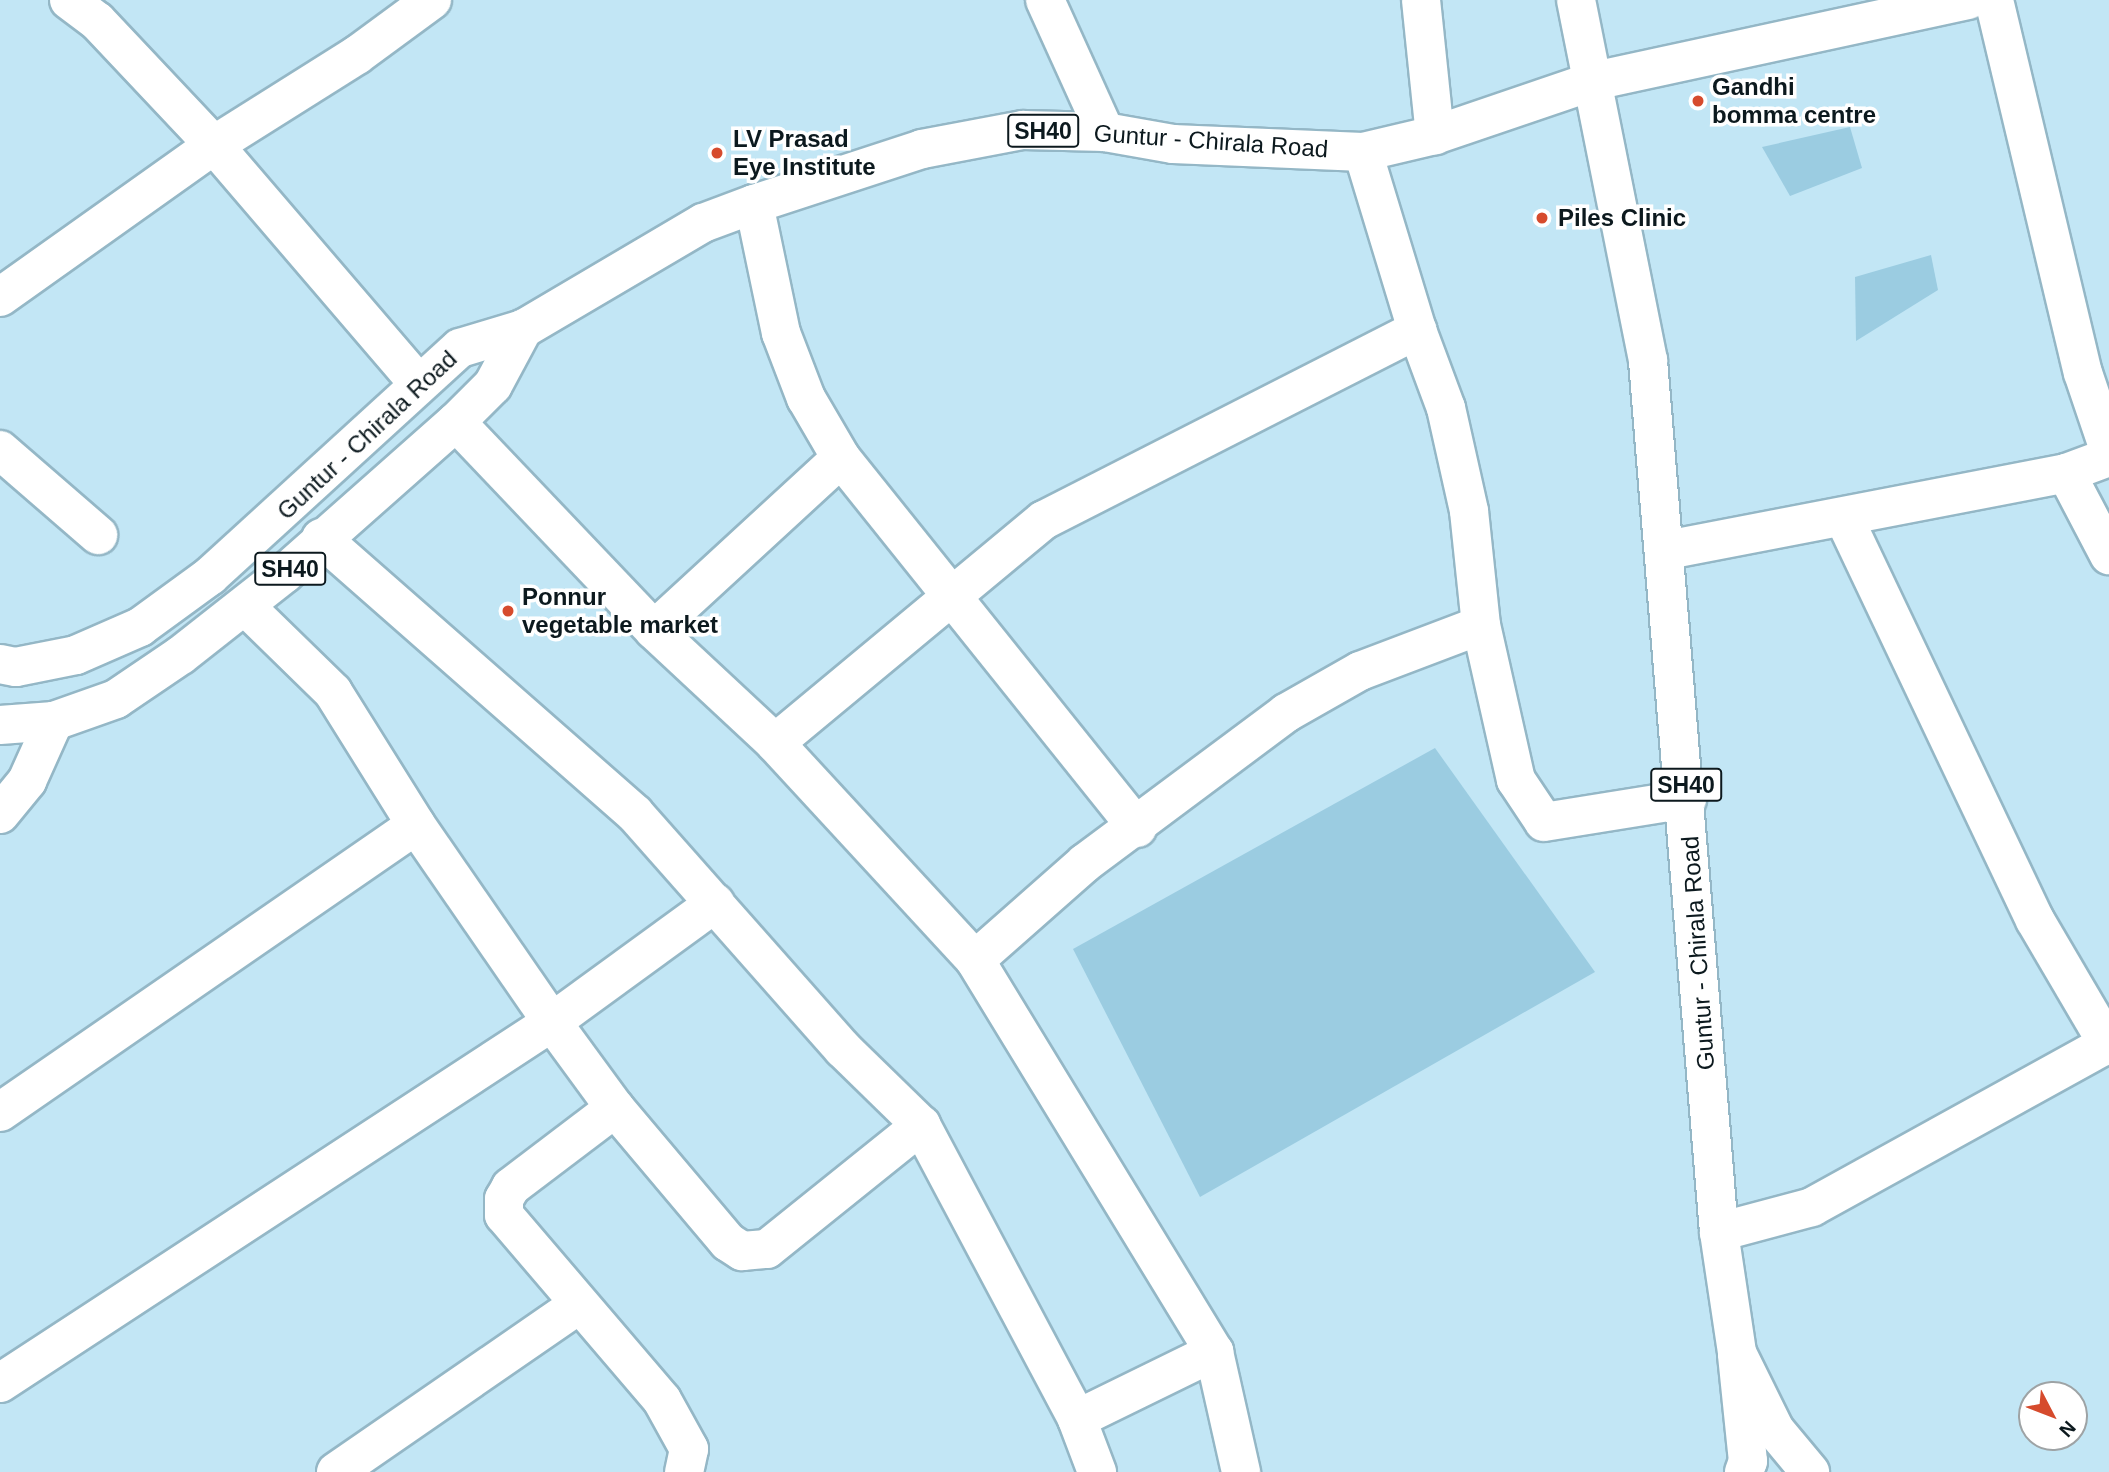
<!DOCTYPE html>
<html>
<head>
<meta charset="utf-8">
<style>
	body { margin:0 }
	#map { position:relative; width:2109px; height:1472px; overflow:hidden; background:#c2e6f5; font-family:Arial,sans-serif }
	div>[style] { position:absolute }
	.green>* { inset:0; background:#9bcce1 }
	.roads { filter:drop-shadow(2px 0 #94b7c6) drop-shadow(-2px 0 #94b7c6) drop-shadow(0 2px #94b7c6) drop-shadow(0 -2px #94b7c6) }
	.street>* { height:38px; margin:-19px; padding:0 19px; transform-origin:19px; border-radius:19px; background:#fff }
	.primary>* { height:38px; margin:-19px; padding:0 19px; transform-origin:19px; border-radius:19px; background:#fff }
	.dots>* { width:19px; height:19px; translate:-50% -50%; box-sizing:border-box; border:4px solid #fff; border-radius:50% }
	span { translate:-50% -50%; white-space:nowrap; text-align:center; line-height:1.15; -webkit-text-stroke:7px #fff; paint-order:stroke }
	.shield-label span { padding:2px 5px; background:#fff; border:2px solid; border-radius:5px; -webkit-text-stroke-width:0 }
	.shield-label { font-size:23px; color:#0c191e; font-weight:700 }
	.poi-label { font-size:24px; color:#0c191e; font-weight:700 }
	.left { translate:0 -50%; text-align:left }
	.street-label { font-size:24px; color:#0c191e }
	.north { position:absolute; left:2018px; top:1381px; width:70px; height:70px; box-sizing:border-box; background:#fff; border:2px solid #9ea3a5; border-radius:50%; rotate:132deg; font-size:19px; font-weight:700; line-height:28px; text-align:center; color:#0c191e }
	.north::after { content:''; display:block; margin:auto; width:24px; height:32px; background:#d64b2d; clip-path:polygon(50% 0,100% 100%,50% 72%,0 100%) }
</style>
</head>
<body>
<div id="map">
	<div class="green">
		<div style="clip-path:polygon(1850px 127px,1862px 168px,1790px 196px,1762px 147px)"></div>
		<div style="clip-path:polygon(1931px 255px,1938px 290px,1856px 341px,1855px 277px)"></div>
		<div style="clip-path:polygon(1435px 748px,1595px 972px,1200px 1197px,1073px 949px)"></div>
	</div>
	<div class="roads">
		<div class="street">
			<div style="left:69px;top:0;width:35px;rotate:37deg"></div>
			<div style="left:97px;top:21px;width:170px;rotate:46.7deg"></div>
			<div style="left:214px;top:145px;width:313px;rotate:49.4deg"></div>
			<div style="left:1045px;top:0;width:145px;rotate:65.6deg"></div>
			<div style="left:1421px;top:0;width:136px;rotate:84.1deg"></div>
			<div style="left:1994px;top:0;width:383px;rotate:76.6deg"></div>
			<div style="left:2083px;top:373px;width:81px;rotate:71.3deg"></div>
			<div style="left:1594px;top:81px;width:383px;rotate:-12.2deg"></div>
			<div style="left:1363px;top:152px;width:186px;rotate:73.1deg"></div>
			<div style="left:1417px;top:330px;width:83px;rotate:69.6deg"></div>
			<div style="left:1446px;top:408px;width:106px;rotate:77.4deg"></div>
			<div style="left:1469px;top:511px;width:115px;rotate:84deg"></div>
			<div style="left:1481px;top:625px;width:159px;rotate:77.3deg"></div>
			<div style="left:1516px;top:780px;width:50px;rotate:56.3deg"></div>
			<div style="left:1544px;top:822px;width:145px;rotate:-9.1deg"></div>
			<div style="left:754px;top:204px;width:132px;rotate:78.2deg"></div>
			<div style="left:781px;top:333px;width:70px;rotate:69deg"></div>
			<div style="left:806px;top:398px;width:69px;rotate:59.7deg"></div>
			<div style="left:841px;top:458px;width:474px;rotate:51.3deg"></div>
			<div style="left:0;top:297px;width:262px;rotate:-35.4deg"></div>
			<div style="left:214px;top:145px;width:169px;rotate:-32.2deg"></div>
			<div style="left:357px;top:55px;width:93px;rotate:-36.3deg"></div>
			<div style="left:456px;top:422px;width:287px;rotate:46.4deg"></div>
			<div style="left:654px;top:630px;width:166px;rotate:43deg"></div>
			<div style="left:775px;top:743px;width:295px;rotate:47.3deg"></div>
			<div style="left:975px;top:960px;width:459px;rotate:58.6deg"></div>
			<div style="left:1214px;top:1352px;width:123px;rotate:77.3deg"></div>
			<div style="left:0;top:450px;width:130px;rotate:40.9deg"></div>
			<div style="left:2066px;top:473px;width:93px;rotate:62.3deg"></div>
			<div style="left:1844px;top:518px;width:445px;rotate:64.6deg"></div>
			<div style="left:2035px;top:920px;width:146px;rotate:59.6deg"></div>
			<div style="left:321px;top:538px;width:418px;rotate:41.3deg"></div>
			<div style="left:635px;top:814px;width:314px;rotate:48.5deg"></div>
			<div style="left:843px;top:1049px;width:109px;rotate:44.3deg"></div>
			<div style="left:921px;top:1125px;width:333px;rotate:62deg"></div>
			<div style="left:1077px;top:1419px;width:57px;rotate:69.3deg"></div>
			<div style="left:1667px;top:550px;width:406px;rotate:-10.9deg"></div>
			<div style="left:2066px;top:473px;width:46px;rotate:-20.4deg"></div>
			<div style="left:245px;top:606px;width:123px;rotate:44.3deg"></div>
			<div style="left:333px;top:692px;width:157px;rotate:58deg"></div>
			<div style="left:416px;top:825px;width:239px;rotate:55.4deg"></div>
			<div style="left:552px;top:1022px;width:107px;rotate:53.8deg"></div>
			<div style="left:615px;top:1108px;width:175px;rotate:49.9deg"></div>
			<div style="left:728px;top:1242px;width:17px;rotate:33deg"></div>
			<div style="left:742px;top:1251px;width:25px;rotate:-5deg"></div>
			<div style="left:767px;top:1249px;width:198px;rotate:-38.8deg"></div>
			<div style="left:654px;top:630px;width:254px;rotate:-42.6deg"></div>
			<div style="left:775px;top:743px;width:349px;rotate:-39.7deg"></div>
			<div style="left:1044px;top:520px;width:419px;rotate:-27deg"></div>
			<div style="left:0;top:814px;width:43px;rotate:-50.7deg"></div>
			<div style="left:27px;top:781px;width:66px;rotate:-65.8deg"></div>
			<div style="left:975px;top:960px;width:147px;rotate:-41.4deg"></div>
			<div style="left:1085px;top:863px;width:251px;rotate:-36.7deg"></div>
			<div style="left:1286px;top:713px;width:85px;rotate:-29.6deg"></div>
			<div style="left:1360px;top:671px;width:129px;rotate:-20.8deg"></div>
			<div style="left:615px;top:1108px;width:131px;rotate:142.8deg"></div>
			<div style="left:511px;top:1187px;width:14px;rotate:120deg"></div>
			<div style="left:504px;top:1199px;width:16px;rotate:90deg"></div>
			<div style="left:504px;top:1215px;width:243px;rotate:49.5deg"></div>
			<div style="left:662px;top:1400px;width:56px;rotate:61.1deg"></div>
			<div style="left:689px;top:1449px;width:24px;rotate:102deg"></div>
			<div style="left:0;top:1112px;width:505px;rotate:-34.6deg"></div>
			<div style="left:1719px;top:1232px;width:96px;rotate:-15deg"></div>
			<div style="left:1812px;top:1207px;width:339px;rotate:-28.9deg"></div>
			<div style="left:1737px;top:1355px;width:107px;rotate:84.1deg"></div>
			<div style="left:1748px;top:1461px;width:12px;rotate:110deg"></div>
			<div style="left:0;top:1383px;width:660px;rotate:-33.18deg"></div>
			<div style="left:552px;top:1022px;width:202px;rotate:-36.1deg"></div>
			<div style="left:1077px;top:1419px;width:153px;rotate:-26.1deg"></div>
			<div style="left:336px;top:1472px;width:294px;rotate:-34.6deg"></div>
		</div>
		<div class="primary">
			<div style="left:1576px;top:0;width:368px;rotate:78.7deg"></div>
			<div style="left:1648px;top:361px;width:874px;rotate:85.34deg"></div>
			<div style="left:1719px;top:1232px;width:122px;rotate:81.5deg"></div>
			<div style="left:1737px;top:1353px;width:86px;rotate:63.7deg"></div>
			<div style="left:1775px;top:1430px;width:55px;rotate:50.2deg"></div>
			<div style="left:0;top:664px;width:16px;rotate:11deg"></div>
			<div style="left:16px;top:667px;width:61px;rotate:-11.3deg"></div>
			<div style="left:76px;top:655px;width:70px;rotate:-23.6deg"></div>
			<div style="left:140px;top:627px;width:87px;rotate:-36.1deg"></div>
			<div style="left:210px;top:576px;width:338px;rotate:-42.4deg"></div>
			<div style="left:460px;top:348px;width:66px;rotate:-16.8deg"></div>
			<div style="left:523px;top:329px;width:209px;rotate:-30.5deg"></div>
			<div style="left:703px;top:223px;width:54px;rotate:-20.4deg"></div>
			<div style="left:754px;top:204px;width:177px;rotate:-18.1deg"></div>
			<div style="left:922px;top:149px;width:103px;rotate:-10.7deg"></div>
			<div style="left:1023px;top:130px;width:82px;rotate:1.4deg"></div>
			<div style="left:1105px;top:132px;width:69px;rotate:10deg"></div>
			<div style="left:1173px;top:144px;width:190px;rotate:2.4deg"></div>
			<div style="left:1363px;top:152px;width:74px;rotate:-13.3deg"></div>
			<div style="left:1435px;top:135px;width:168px;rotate:-18.8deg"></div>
			<div style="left:0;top:725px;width:54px;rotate:-4.2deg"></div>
			<div style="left:54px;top:721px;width:66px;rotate:-19.5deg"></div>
			<div style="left:116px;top:699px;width:78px;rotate:-34.1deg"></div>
			<div style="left:181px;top:655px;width:131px;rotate:-38.2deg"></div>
			<div style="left:284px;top:574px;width:230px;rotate:-41.5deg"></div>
			<div style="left:456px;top:422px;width:52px;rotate:-45deg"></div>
			<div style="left:493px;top:385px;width:64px;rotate:-61.8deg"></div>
		</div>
	</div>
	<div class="dots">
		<div style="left:1698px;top:101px;background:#d64b2d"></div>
		<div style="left:717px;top:153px;background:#d64b2d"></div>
		<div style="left:1542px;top:218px;background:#d64b2d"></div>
		<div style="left:508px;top:611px;background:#d64b2d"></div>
	</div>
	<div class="shield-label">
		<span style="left:1043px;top:131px">SH40</span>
		<span style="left:290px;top:569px">SH40</span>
		<span style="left:1686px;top:785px">SH40</span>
	</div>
	<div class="poi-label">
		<span class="left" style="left:1712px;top:101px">Gandhi<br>bomma centre</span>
		<span class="left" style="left:733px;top:153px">LV Prasad<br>Eye Institute</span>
		<span class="left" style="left:1558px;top:218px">Piles Clinic</span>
		<span class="left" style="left:522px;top:611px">Ponnur<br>vegetable market</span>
	</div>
	<div class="street-label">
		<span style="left:1211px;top:141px;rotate:4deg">Guntur - Chirala Road</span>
		<span style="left:367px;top:435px;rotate:-43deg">Guntur - Chirala Road</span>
		<span style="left:1698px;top:953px;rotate:-94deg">Guntur - Chirala Road</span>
	</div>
	<div class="north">N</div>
</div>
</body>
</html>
